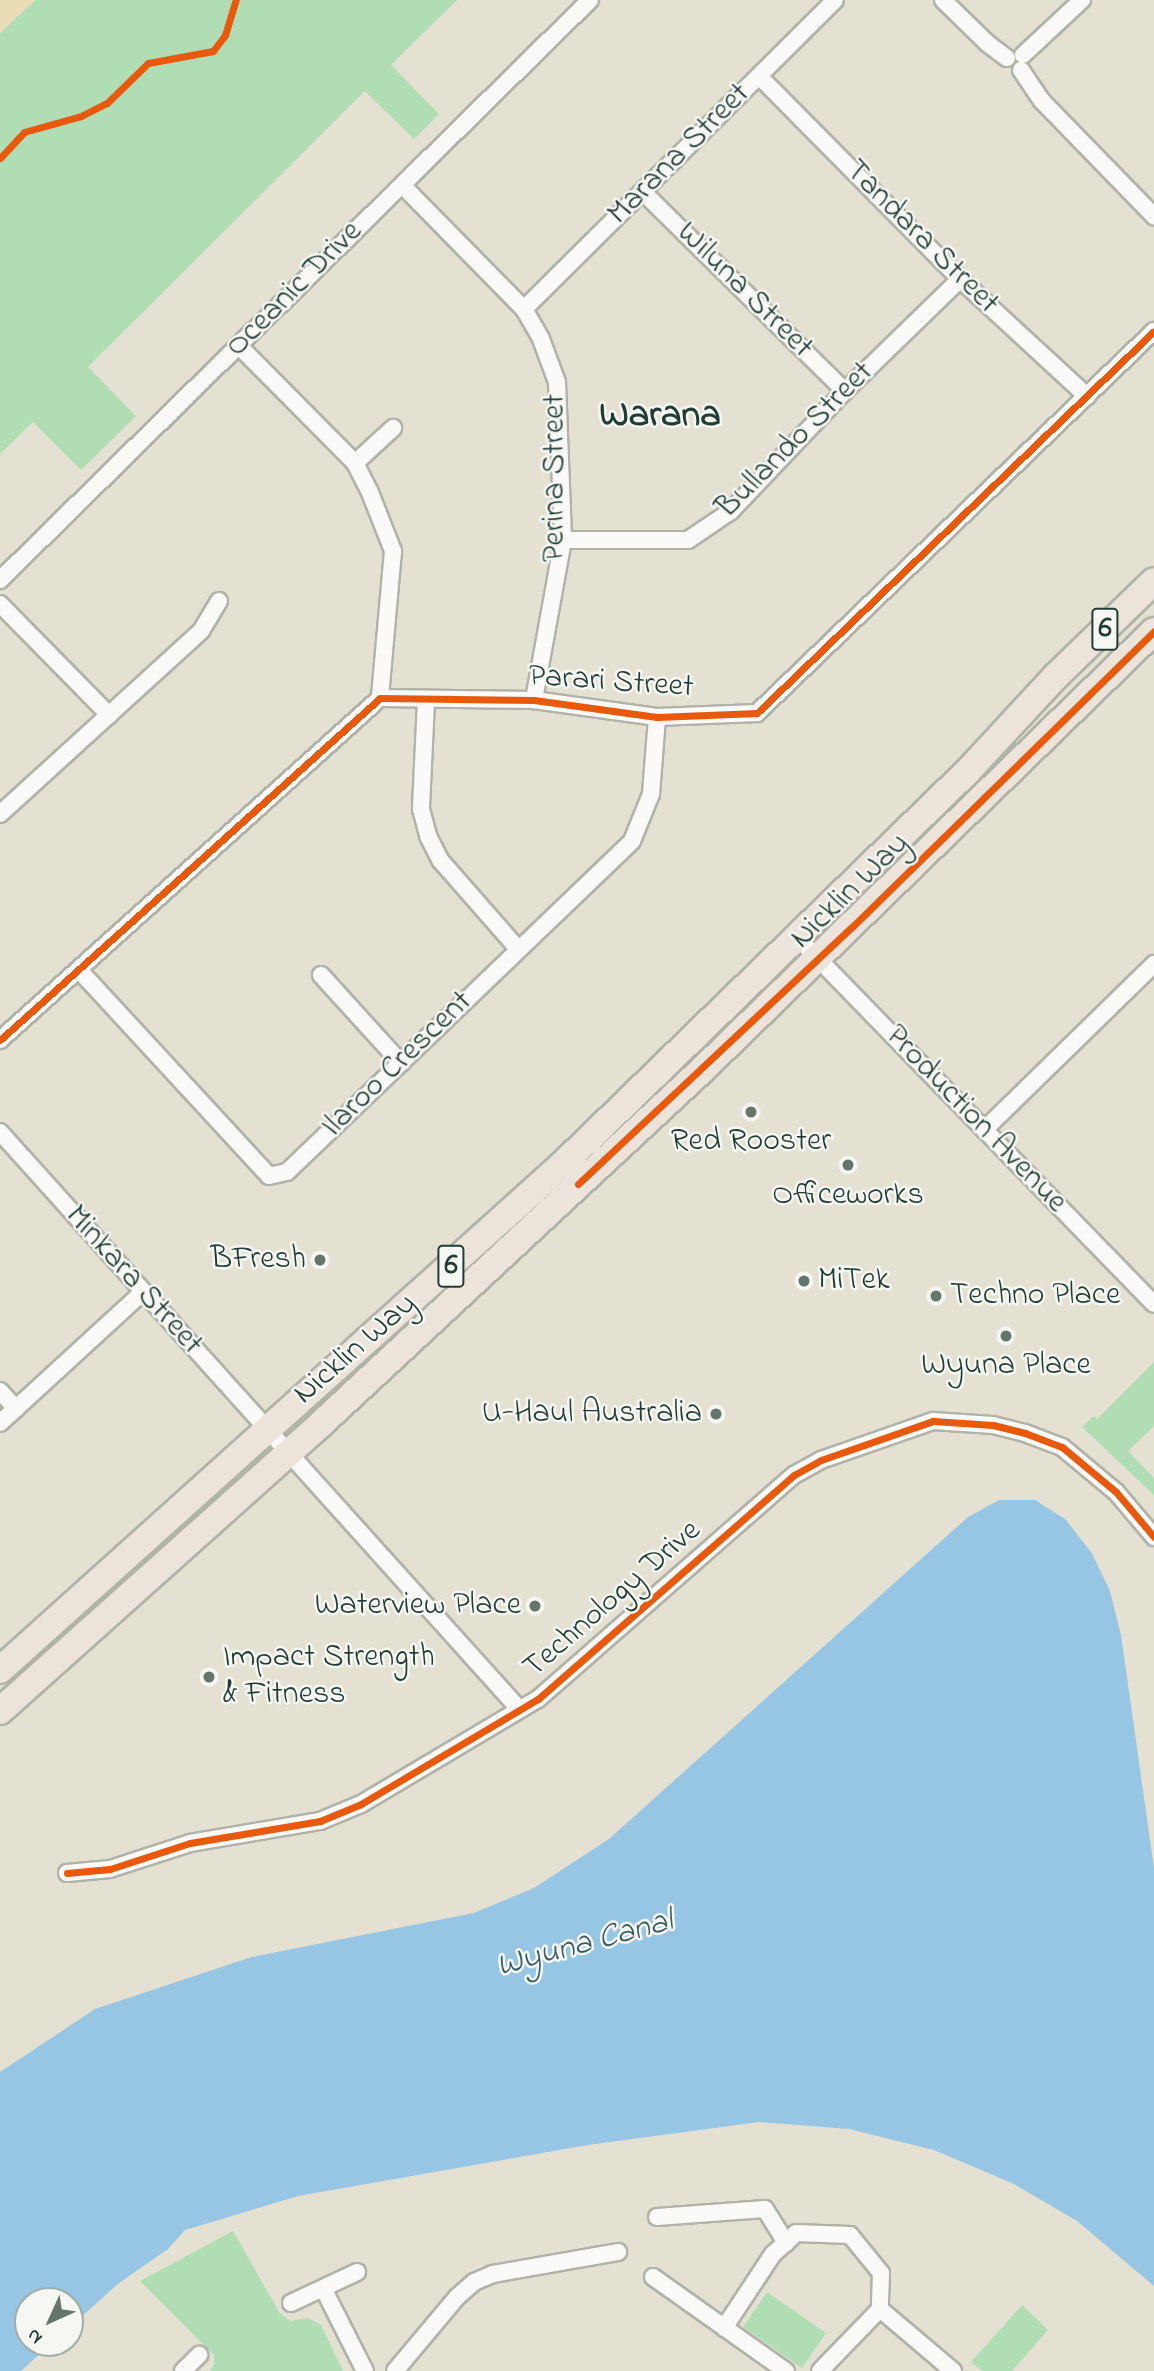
<!DOCTYPE html>
<html>
<head>
<meta charset="utf-8">
<style>
	body { margin:0 }
	#map { position:relative; width:1154px; height:2371px; overflow:hidden; background:#e4e1d2; font-family:"Indie Flower",sans-serif }
	div>[style] { position:absolute }
	.green>* { inset:0; background:#b0ddb4 }
	.sand>* { inset:0; background:#eaddb5 }
	.water>* { inset:0; background:#96c6e4 }
	.roads { filter:drop-shadow(2px 0 #b1b2a8) drop-shadow(-2px 0 #b1b2a8) drop-shadow(0 2px #b1b2a8) drop-shadow(0 -2px #b1b2a8) }
	.minor>* { height:16px; margin:-8px; padding:0 8px; transform-origin:8px; border-radius:8px; background:#fbfaf8 }
	.trunk>* { height:26px; margin:-13px; padding:0 13px; transform-origin:13px; border-radius:13px; background:#ece4db }
	.cycleway>* { height:7px; margin:-3.5px; padding:0 3.5px; transform-origin:3.5px; border-radius:3.5px; background:#e8590c }
	.dots>* { width:19px; height:19px; translate:-50% -50%; box-sizing:border-box; border:4px solid #f6f6f2; border-radius:50% }
	span { translate:-50% -50%; white-space:nowrap; text-align:center; line-height:1.15; -webkit-text-stroke:5px #f6f6f2; paint-order:stroke }
	.shield-label span { padding:2px 5px; background:#f6f6f2; border:2px solid; border-radius:5px; -webkit-text-stroke-width:0 }
	.shield-label { font-size:30px; color:#1f3d34; font-weight:700 }
	.street-label { font-size:32px; color:#1f3d34 }
	.poi-label { font-size:32px; color:#1f3d34 }
	.right { translate:-100% -50%; text-align:right }
	.left { translate:0 -50%; text-align:left }
	.water-label { font-size:33px; color:#345c62; font-style:italic }
	.district-label { font-size:38px; color:#1f3d34; font-weight:700 }
	.north { position:absolute; left:14px; top:2287px; width:70px; height:70px; box-sizing:border-box; background:#f6f6f2; border:2px solid #a0aca6; border-radius:50%; rotate:225deg; font-size:19px; font-weight:700; line-height:28px; text-align:center; color:#1f3d34 }
	.north::after { content:''; display:block; margin:auto; width:24px; height:32px; background:#64766b; clip-path:polygon(50% 0,100% 100%,50% 72%,0 100%) }
</style>
</head>
<body>
<div id="map">
	<div class="green">
		<div style="clip-path:polygon(35px 0,457px 0,391px 65px,439px 114px,414px 139px,365px 91px,88px 367px,136px 416px,81px 470px,33px 422px,0 454px,0 33px)"></div>
		<div style="clip-path:polygon(1154px 1362px,1154px 1426px,1128px 1451px,1154px 1478px,1154px 1495px,1082px 1427px,1094px 1416px,1097px 1419px)"></div>
		<div style="clip-path:polygon(233px 2231px,279px 2312px,290px 2321px,308px 2318px,321px 2325px,343px 2371px,210px 2371px,214px 2364px,214px 2355px,140px 2281px)"></div>
		<div style="clip-path:polygon(767px 2292px,826px 2333px,802px 2368px,743px 2327px)"></div>
		<div style="clip-path:polygon(1022px 2305px,1048px 2330px,1012px 2371px,982px 2371px,971px 2362px)"></div>
	</div>
	<div class="sand">
		<div style="clip-path:polygon(0 0,35px 0,0 33px)"></div>
	</div>
	<div class="water">
		<div style="clip-path:polygon(999px 1500px,1035px 1500px,1065px 1519px,1091px 1552px,1110px 1591px,1121px 1635px,1154px 1868px,1154px 2286px,1077px 2221px,1014px 2184px,934px 2150px,849px 2129px,759px 2122px,588px 2145px,298px 2196px,185px 2230px,168px 2249px,119px 2283px,70px 2327px,70px 2301px,28px 2301px,28px 2343px,52px 2343px,21px 2371px,0 2371px,0 2072px,95px 2009px,252px 1957px,474px 1913px,534px 1888px,609px 1839px,968px 1517px)"></div>
	</div>
	<div class="roads">
		<div class="minor">
			<div style="left:943px;top:0;width:62px;rotate:44.3deg"></div>
			<div style="left:987px;top:43px;width:25px;rotate:37deg"></div>
			<div style="left:1023px;top:55px;width:81px;rotate:-43deg"></div>
			<div style="left:1021px;top:70px;width:37px;rotate:56deg"></div>
			<div style="left:1042px;top:101px;width:161px;rotate:45.8deg"></div>
			<div style="left:759px;top:76px;width:286px;rotate:45.3deg"></div>
			<div style="left:960px;top:279px;width:173px;rotate:42.7deg"></div>
			<div style="left:402px;top:185px;width:174px;rotate:45.5deg"></div>
			<div style="left:524px;top:309px;width:34px;rotate:60deg"></div>
			<div style="left:541px;top:339px;width:46px;rotate:69.6deg"></div>
			<div style="left:557px;top:382px;width:158px;rotate:87.8deg"></div>
			<div style="left:563px;top:540px;width:163px;rotate:100.3deg"></div>
			<div style="left:643px;top:192px;width:284px;rotate:44.6deg"></div>
			<div style="left:524px;top:309px;width:438px;rotate:-44.8deg"></div>
			<div style="left:239px;top:346px;width:165px;rotate:45.2deg"></div>
			<div style="left:355px;top:463px;width:30px;rotate:63deg"></div>
			<div style="left:369px;top:490px;width:66px;rotate:68.5deg"></div>
			<div style="left:393px;top:551px;width:148px;rotate:95.1deg"></div>
			<div style="left:355px;top:463px;width:52px;rotate:-42.6deg"></div>
			<div style="left:563px;top:540px;width:125px"></div>
			<div style="left:688px;top:540px;width:52px;rotate:-34deg"></div>
			<div style="left:731px;top:511px;width:166px;rotate:-46.5deg"></div>
			<div style="left:845px;top:391px;width:161px;rotate:-44.2deg"></div>
			<div style="left:0;top:580px;width:827px;rotate:-44.51deg"></div>
			<div style="left:0;top:604px;width:156px;rotate:45.5deg"></div>
			<div style="left:426px;top:701px;width:108px;rotate:92.7deg"></div>
			<div style="left:421px;top:809px;width:28px;rotate:75deg"></div>
			<div style="left:428px;top:836px;width:28px;rotate:63deg"></div>
			<div style="left:441px;top:861px;width:117px;rotate:48.8deg"></div>
			<div style="left:0;top:814px;width:272px;rotate:-42.3deg"></div>
			<div style="left:201px;top:631px;width:35px;rotate:-59deg"></div>
			<div style="left:796px;top:936px;width:513px;rotate:45.79deg"></div>
			<div style="left:79px;top:970px;width:280px;rotate:47.3deg"></div>
			<div style="left:269px;top:1176px;width:18px;rotate:-13deg"></div>
			<div style="left:287px;top:1172px;width:478px;rotate:-43.8deg"></div>
			<div style="left:632px;top:841px;width:51px;rotate:-68deg"></div>
			<div style="left:651px;top:794px;width:77px;rotate:-85.5deg"></div>
			<div style="left:321px;top:975px;width:119px;rotate:47.7deg"></div>
			<div style="left:0;top:1040px;width:511px;rotate:-41.99deg"></div>
			<div style="left:380px;top:698px;width:154px;rotate:0.7deg"></div>
			<div style="left:534px;top:700px;width:124px;rotate:7.9deg"></div>
			<div style="left:657px;top:717px;width:100px;rotate:-2.3deg"></div>
			<div style="left:757px;top:713px;width:551px;rotate:-43.9deg"></div>
			<div style="left:984px;top:1130px;width:238px;rotate:-44.3deg"></div>
			<div style="left:0;top:1132px;width:777px;rotate:48.02deg"></div>
			<div style="left:0;top:1391px;width:24px;rotate:48deg"></div>
			<div style="left:0;top:1423px;width:194px;rotate:-42.5deg"></div>
			<div style="left:67px;top:1873px;width:43px;rotate:-5.3deg"></div>
			<div style="left:110px;top:1869px;width:84px;rotate:-18deg"></div>
			<div style="left:190px;top:1843px;width:132px;rotate:-9.6deg"></div>
			<div style="left:320px;top:1821px;width:44px;rotate:-22.5deg"></div>
			<div style="left:361px;top:1804px;width:206px;rotate:-30.7deg"></div>
			<div style="left:538px;top:1699px;width:340px;rotate:-41.2deg"></div>
			<div style="left:794px;top:1475px;width:31px;rotate:-29deg"></div>
			<div style="left:821px;top:1460px;width:119px;rotate:-19.2deg"></div>
			<div style="left:933px;top:1421px;width:60px;rotate:3.8deg"></div>
			<div style="left:993px;top:1425px;width:33px;rotate:14deg"></div>
			<div style="left:1025px;top:1433px;width:40px;rotate:21deg"></div>
			<div style="left:1062px;top:1447px;width:70px;rotate:39.8deg"></div>
			<div style="left:1116px;top:1492px;width:59px;rotate:49.8deg"></div>
			<div style="left:657px;top:2217px;width:108px;rotate:-4.2deg"></div>
			<div style="left:765px;top:2209px;width:40px;rotate:58deg"></div>
			<div style="left:653px;top:2277px;width:163px;rotate:35.3deg"></div>
			<div style="left:324px;top:2290px;width:91px;rotate:63.2deg"></div>
			<div style="left:291px;top:2303px;width:73px;rotate:-25.2deg"></div>
			<div style="left:880px;top:2309px;width:96px;rotate:40.3deg"></div>
			<div style="left:724px;top:2328px;width:89px;rotate:-56.5deg"></div>
			<div style="left:773px;top:2254px;width:31px;rotate:-42deg"></div>
			<div style="left:796px;top:2233px;width:54px;rotate:2.1deg"></div>
			<div style="left:850px;top:2235px;width:49px;rotate:50.8deg"></div>
			<div style="left:881px;top:2273px;width:36px;rotate:92deg"></div>
			<div style="left:880px;top:2309px;width:86px;rotate:134.1deg"></div>
			<div style="left:183px;top:2371px;width:23px;rotate:-45deg"></div>
			<div style="left:395px;top:2371px;width:97px;rotate:-50deg"></div>
			<div style="left:457px;top:2297px;width:23px;rotate:-41deg"></div>
			<div style="left:474px;top:2282px;width:21px;rotate:-23deg"></div>
			<div style="left:493px;top:2274px;width:127px;rotate:-10deg"></div>
		</div>
		<div class="trunk">
			<div style="left:0;top:1670px;width:757px;rotate:-41.95deg"></div>
			<div style="left:563px;top:1164px;width:564px;rotate:-44.14deg"></div>
			<div style="left:968px;top:771px;width:129px;rotate:-47.2deg"></div>
			<div style="left:1056px;top:676px;width:136px;rotate:-44.1deg"></div>
			<div style="left:0;top:1711px;width:433px;rotate:-41.8deg"></div>
			<div style="left:323px;top:1422px;width:517px;rotate:-42.88deg"></div>
			<div style="left:702px;top:1070px;width:630px;rotate:-44.16deg"></div>
		</div>
	</div>
	<div class="cycleway">
		<div style="left:0;top:158px;width:35px;rotate:-47deg"></div>
		<div style="left:24px;top:132px;width:59px;rotate:-15.7deg"></div>
		<div style="left:81px;top:116px;width:29px;rotate:-27deg"></div>
		<div style="left:107px;top:103px;width:57px;rotate:-44.3deg"></div>
		<div style="left:148px;top:63px;width:66px;rotate:-10.5deg"></div>
		<div style="left:213px;top:51px;width:20px;rotate:-53deg"></div>
		<div style="left:225px;top:35px;width:37px;rotate:-73deg"></div>
		<div style="left:0;top:1040px;width:511px;rotate:-41.99deg"></div>
		<div style="left:380px;top:698px;width:154px;rotate:0.7deg"></div>
		<div style="left:534px;top:700px;width:124px;rotate:7.9deg"></div>
		<div style="left:657px;top:717px;width:100px;rotate:-2.3deg"></div>
		<div style="left:757px;top:713px;width:551px;rotate:-43.9deg"></div>
		<div style="left:578px;top:1184px;width:376px;rotate:-43.2deg"></div>
		<div style="left:852px;top:927px;width:423px;rotate:-44.4deg"></div>
		<div style="left:67px;top:1873px;width:43px;rotate:-5.3deg"></div>
		<div style="left:110px;top:1869px;width:84px;rotate:-18deg"></div>
		<div style="left:190px;top:1843px;width:132px;rotate:-9.6deg"></div>
		<div style="left:320px;top:1821px;width:44px;rotate:-22.5deg"></div>
		<div style="left:361px;top:1804px;width:206px;rotate:-30.7deg"></div>
		<div style="left:538px;top:1699px;width:340px;rotate:-41.2deg"></div>
		<div style="left:794px;top:1475px;width:31px;rotate:-29deg"></div>
		<div style="left:821px;top:1460px;width:119px;rotate:-19.2deg"></div>
		<div style="left:933px;top:1421px;width:60px;rotate:3.8deg"></div>
		<div style="left:993px;top:1425px;width:33px;rotate:14deg"></div>
		<div style="left:1025px;top:1433px;width:40px;rotate:21deg"></div>
		<div style="left:1062px;top:1447px;width:70px;rotate:39.8deg"></div>
		<div style="left:1116px;top:1492px;width:59px;rotate:49.8deg"></div>
	</div>
	<div class="dots">
		<div style="left:751px;top:1112px;background:#64766b"></div>
		<div style="left:848px;top:1165px;background:#64766b"></div>
		<div style="left:320px;top:1260px;background:#64766b"></div>
		<div style="left:804px;top:1281px;background:#64766b"></div>
		<div style="left:936px;top:1296px;background:#64766b"></div>
		<div style="left:1006px;top:1336px;background:#64766b"></div>
		<div style="left:716px;top:1414px;background:#64766b"></div>
		<div style="left:535px;top:1606px;background:#64766b"></div>
		<div style="left:209px;top:1677px;background:#64766b"></div>
	</div>
	<div class="shield-label">
		<span style="left:1105px;top:629px">6</span>
		<span style="left:451px;top:1266px">6</span>
	</div>
	<div class="street-label">
		<span style="left:680px;top:155px;rotate:-45deg">Marana Street</span>
		<span style="left:921px;top:238px;rotate:45deg">Tandara Street</span>
		<span style="left:295px;top:290px;rotate:-45deg">Oceanic Drive</span>
		<span style="left:744px;top:291px;rotate:45deg">Wiluna Street</span>
		<span style="left:796px;top:441px;rotate:-45deg">Bullando Street</span>
		<span style="left:556px;top:478px;rotate:-90deg">Perina Street</span>
		<span style="left:611px;top:683px;rotate:4deg">Parari Street</span>
		<span style="left:851px;top:892px;rotate:-44deg">Nicklin Way</span>
		<span style="left:398px;top:1065px;rotate:-44deg">Ilaroo Crescent</span>
		<span style="left:975px;top:1120px;rotate:46deg">Production Avenue</span>
		<span style="left:133px;top:1281px;rotate:48deg">Minkara Street</span>
		<span style="left:356px;top:1350px;rotate:-41deg">Nicklin Way</span>
		<span style="left:613px;top:1600px;rotate:-41deg">Technology Drive</span>
	</div>
	<div class="poi-label">
		<span style="left:751px;top:1142px">Red Rooster</span>
		<span style="left:848px;top:1196px">Officeworks</span>
		<span class="right" style="left:306px;top:1260px">BFresh</span>
		<span class="left" style="left:818px;top:1281px">MiTek</span>
		<span class="left" style="left:950px;top:1296px">Techno Place</span>
		<span style="left:1006px;top:1366px">Wyuna Place</span>
		<span class="right" style="left:702px;top:1414px">U-Haul Australia</span>
		<span class="right" style="left:521px;top:1606px">Waterview Place</span>
		<span class="left" style="left:223px;top:1677px">Impact Strength<br>&amp; Fitness</span>
	</div>
	<div class="water-label">
		<span style="left:585px;top:1945px;rotate:-15deg">Wyuna Canal</span>
	</div>
	<div class="district-label">
		<span style="left:660px;top:417px">Warana</span>
	</div>
	<div class="north">N</div>
</div>
</body>
</html>
